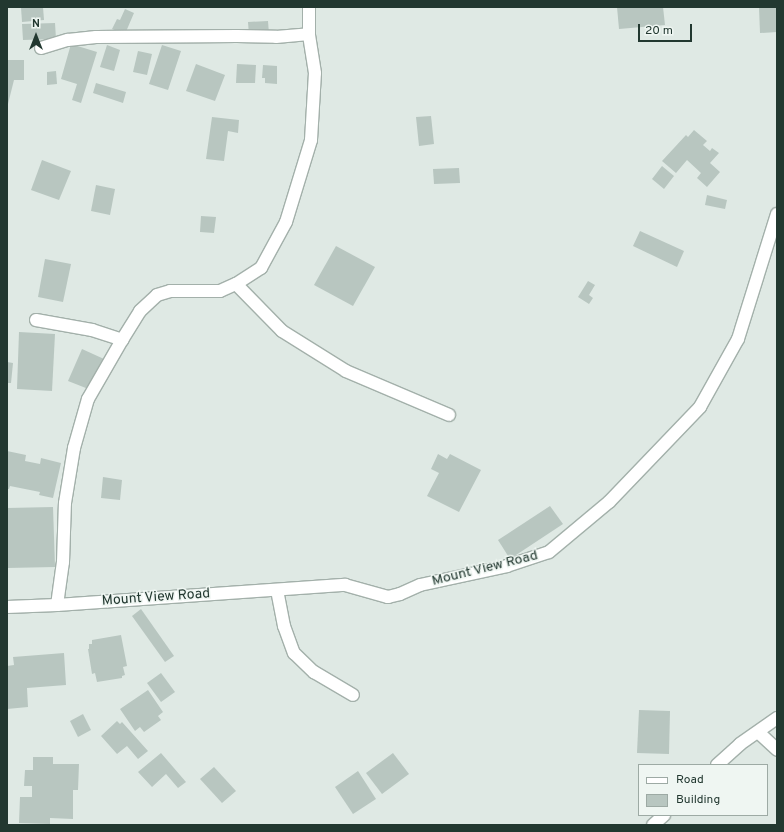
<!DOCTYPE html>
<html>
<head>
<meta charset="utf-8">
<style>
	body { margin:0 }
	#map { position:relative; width:784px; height:832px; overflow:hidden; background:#dfe9e4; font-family:Overpass,sans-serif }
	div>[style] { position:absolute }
	.building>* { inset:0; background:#b8c6c0 }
	.roads { filter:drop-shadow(1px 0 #a3b0aa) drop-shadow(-1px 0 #a3b0aa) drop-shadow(0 1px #a3b0aa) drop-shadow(0 -1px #a3b0aa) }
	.minor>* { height:12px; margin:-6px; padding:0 6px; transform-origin:6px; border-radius:6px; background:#fff }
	span { translate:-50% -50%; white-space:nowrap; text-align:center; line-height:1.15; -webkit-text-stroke:3px #eff6f2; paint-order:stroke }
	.street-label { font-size:14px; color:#223830 }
	.frame { position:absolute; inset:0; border:8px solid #223830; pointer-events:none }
	.legend { position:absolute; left:638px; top:764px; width:130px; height:52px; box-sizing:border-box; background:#eff6f2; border:1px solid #9daaa4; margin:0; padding:5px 7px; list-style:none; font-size:12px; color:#223830 }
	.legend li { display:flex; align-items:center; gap:8px; height:20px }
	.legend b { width:20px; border:1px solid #9daaa4 }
	.north { position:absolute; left:16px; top:16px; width:40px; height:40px; -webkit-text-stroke:3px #eff6f2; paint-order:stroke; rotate:0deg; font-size:11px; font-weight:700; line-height:16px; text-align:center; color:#223830 }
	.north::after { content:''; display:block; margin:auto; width:14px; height:18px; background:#223830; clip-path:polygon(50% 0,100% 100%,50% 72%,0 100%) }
	.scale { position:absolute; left:638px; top:24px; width:54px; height:18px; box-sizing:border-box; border:2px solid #223830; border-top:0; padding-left:5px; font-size:12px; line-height:14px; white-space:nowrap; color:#223830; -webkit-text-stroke:3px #eff6f2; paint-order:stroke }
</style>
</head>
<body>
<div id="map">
	<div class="building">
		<div style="clip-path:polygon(21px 7px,43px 7px,44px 20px,22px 22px)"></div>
		<div style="clip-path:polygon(617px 7px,663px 7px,665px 25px,619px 29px)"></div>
		<div style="clip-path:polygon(759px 7px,777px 7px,777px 32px,760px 33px)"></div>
		<div style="clip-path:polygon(125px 9px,134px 13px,125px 34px,112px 29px,117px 19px,120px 20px)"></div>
		<div style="clip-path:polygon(268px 21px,269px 34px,249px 35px,248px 22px)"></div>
		<div style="clip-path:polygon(55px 23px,56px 39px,23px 40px,22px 24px)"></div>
		<div style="clip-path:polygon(71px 44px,97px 52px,81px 103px,72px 100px,77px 84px,61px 79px)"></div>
		<div style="clip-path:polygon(107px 45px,120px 50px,114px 71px,100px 67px)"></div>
		<div style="clip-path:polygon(162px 45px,181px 51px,168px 90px,149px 84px)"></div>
		<div style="clip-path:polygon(138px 51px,152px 54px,147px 75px,133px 72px)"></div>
		<div style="clip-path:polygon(7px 60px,24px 60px,24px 80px,14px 80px,8px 104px)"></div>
		<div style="clip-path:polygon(196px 64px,225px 75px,215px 101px,186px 91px)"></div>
		<div style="clip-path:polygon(237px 64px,256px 65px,255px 83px,236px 83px)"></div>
		<div style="clip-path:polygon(263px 65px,277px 66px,277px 84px,265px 83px,265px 78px,262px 78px)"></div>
		<div style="clip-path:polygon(56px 71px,57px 84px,47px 85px,47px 72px)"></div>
		<div style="clip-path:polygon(96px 83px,126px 92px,123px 103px,93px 93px)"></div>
		<div style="clip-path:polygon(431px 116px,434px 144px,419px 146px,416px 117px)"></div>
		<div style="clip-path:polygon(212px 117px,239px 120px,238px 133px,228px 131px,224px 161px,206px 159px)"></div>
		<div style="clip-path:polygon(694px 130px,707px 141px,703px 145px,710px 151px,712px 148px,719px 153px,710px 163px,720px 172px,707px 187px,697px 178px,701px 173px,687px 160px,676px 173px,662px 161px,686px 135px,688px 137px)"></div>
		<div style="clip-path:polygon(42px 160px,71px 171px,59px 200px,31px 190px)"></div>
		<div style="clip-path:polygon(662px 166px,674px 176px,664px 189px,652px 179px)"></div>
		<div style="clip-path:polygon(459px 168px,460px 183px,434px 184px,433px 169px)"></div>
		<div style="clip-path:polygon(96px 185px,115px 189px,110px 215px,91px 211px)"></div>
		<div style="clip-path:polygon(707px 195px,727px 200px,725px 209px,705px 205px)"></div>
		<div style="clip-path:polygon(201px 216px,216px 217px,214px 233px,200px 232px)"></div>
		<div style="clip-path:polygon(640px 231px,684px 251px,677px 267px,633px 246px)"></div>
		<div style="clip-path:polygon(336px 246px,375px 267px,353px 306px,314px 285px)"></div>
		<div style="clip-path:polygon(45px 259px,71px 264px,63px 302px,38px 297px)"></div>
		<div style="clip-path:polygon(588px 281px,595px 285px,589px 295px,593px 298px,589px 304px,578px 297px)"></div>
		<div style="clip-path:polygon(19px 332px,55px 334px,52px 391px,17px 389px)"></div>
		<div style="clip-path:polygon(82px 349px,104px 359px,91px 390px,68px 381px)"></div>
		<div style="clip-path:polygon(7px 362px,13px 363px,11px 383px,7px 383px)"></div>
		<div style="clip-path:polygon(7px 451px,26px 455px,25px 461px,40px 464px,41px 458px,61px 463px,53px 498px,39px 495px,40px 492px,10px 486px,9px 489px,7px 489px)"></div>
		<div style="clip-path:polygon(438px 454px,447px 459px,450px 454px,481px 470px,459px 512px,427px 496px,439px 473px,431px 469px)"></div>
		<div style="clip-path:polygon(103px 477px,122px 480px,120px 500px,101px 498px)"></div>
		<div style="clip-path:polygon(550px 506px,563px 524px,510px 559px,498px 540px)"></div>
		<div style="clip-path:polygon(53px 507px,55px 567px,7px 568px,7px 508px)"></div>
		<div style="clip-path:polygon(141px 609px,174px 656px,165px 662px,132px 616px)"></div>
		<div style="clip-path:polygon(121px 635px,127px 666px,123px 667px,125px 675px,122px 676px,122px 678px,97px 682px,95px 673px,92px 674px,88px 649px,89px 649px,89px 644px,92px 644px,92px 640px)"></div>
		<div style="clip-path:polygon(64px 653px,66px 685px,27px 688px,28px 707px,7px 709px,7px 666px,14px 665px,13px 657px)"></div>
		<div style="clip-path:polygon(161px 673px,175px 692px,161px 702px,147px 683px)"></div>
		<div style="clip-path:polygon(148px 690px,163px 712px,158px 716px,161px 720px,144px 732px,140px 727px,135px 731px,120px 709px)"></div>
		<div style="clip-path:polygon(639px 710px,670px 711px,669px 754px,637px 753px)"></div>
		<div style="clip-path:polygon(83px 714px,91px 730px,78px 737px,70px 721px)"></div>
		<div style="clip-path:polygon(117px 721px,120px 724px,122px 722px,148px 751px,138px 759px,127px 746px,117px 754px,101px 736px)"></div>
		<div style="clip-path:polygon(161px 753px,186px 782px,178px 788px,166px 774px,152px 787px,138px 772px)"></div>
		<div style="clip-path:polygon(393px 753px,409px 774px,382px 794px,366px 773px)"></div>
		<div style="clip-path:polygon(33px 757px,53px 757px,53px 764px,79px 764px,78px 790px,73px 790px,73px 819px,50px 818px,50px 824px,19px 823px,20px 797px,32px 797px,32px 786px,24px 786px,25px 770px,33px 770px)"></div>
		<div style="clip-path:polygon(214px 767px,236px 791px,222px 803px,200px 779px)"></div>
		<div style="clip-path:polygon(358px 771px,376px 799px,353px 814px,335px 787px)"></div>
	</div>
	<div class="roads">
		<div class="minor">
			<div style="left:41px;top:48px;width:28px;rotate:-17deg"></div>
			<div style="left:68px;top:40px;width:28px;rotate:-6deg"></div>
			<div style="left:96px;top:37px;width:141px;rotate:-0.4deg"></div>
			<div style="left:237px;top:36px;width:39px;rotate:1deg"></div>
			<div style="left:276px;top:37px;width:33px;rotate:-5deg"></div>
			<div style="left:236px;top:284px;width:66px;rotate:45.6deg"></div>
			<div style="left:282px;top:331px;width:75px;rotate:32deg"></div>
			<div style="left:346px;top:371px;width:112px;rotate:23.1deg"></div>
			<div style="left:36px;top:320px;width:57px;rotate:10.1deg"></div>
			<div style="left:92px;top:330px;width:32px;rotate:18deg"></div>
			<div style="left:277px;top:590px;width:37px;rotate:79deg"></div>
			<div style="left:284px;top:626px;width:29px;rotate:70deg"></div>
			<div style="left:294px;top:653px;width:28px;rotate:44deg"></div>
			<div style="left:314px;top:672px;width:45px;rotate:30.5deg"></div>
			<div style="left:57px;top:605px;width:43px;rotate:-82.1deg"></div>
			<div style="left:63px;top:562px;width:59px;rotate:-88.1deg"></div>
			<div style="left:65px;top:503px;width:56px;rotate:-80.7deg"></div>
			<div style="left:74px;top:448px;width:51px;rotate:-74.1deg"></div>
			<div style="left:88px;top:399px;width:68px;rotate:-60deg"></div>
			<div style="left:122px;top:340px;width:34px;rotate:-58deg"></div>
			<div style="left:140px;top:311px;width:23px;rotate:-43deg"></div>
			<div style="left:157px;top:295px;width:14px;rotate:-17deg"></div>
			<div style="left:170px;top:291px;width:50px"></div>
			<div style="left:220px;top:291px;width:17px;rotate:-24deg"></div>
			<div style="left:236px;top:284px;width:30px;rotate:-33deg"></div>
			<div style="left:261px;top:268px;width:52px;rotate:-61.5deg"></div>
			<div style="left:286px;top:222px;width:86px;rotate:-73deg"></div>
			<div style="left:311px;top:140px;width:67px;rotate:-86.6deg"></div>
			<div style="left:315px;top:73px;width:39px;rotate:-99deg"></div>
			<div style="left:309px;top:34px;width:27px;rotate:-90deg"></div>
			<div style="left:7px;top:607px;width:50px;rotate:-2.3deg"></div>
			<div style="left:57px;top:605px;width:289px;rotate:-4deg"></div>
			<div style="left:345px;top:585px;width:45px;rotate:15.6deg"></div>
			<div style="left:388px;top:597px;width:12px;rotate:-14deg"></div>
			<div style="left:400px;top:594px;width:22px;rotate:-24deg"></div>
			<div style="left:420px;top:585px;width:89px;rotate:-12.3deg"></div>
			<div style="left:507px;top:566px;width:44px;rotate:-18.4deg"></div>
			<div style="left:549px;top:552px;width:78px;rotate:-39.8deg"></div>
			<div style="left:609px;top:502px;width:132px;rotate:-46.2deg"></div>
			<div style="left:700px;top:407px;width:78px;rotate:-60.8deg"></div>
			<div style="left:738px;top:339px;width:131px;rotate:-72.7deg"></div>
			<div style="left:758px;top:732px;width:26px;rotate:43deg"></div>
			<div style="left:717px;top:765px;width:31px;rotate:-42deg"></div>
			<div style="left:740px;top:744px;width:45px;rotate:-35.1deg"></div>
			<div style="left:653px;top:825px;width:15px;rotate:-42deg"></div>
		</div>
	</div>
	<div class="street-label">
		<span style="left:485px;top:569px;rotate:-14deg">Mount View Road</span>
		<span style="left:156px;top:598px;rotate:-4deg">Mount View Road</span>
	</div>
	<div class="frame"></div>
	<ul class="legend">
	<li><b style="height:5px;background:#fff"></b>Road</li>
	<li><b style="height:11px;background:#b8c6c0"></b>Building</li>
	</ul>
	<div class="north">N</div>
	<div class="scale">20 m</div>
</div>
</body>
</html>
